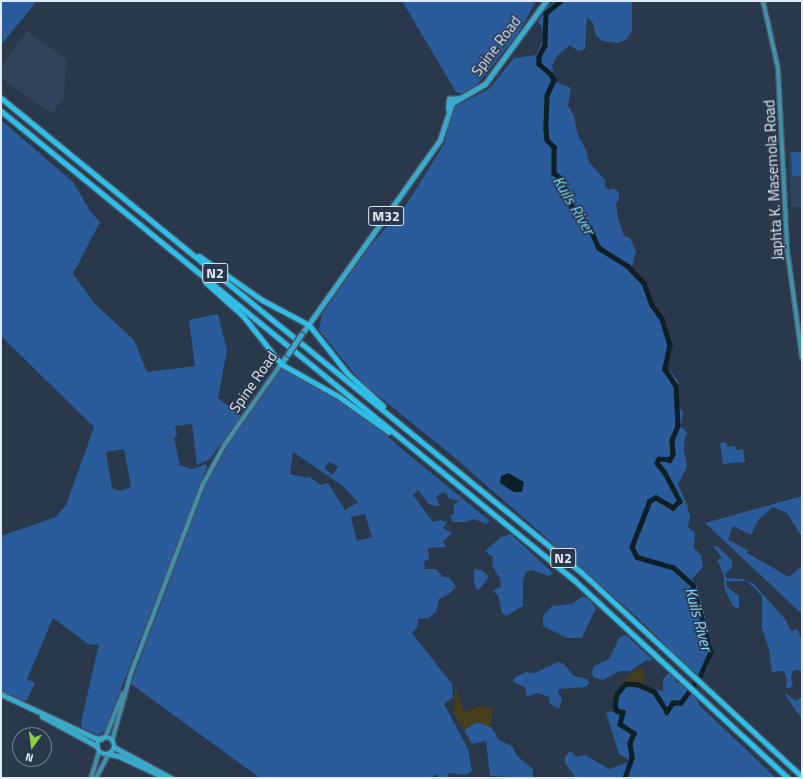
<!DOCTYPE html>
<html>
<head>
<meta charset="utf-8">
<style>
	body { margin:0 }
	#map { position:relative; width:803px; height:779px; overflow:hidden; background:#29384b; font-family:"Titillium Web",sans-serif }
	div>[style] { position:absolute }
	.built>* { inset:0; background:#31425b }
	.green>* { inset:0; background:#2a5b9a }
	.sand>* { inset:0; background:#473e1e }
	.water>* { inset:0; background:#0e1f26 }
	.river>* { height:4.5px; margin:-2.25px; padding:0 2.25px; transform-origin:2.25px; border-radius:2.25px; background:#0e1f26 }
	.roads { filter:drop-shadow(1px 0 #465467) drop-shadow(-1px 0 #465467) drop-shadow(0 1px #465467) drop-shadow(0 -1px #465467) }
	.secondary>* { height:4px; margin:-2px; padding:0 2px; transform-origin:2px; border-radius:2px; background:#4090aa }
	.primary>* { height:4.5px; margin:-2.25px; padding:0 2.25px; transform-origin:2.25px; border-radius:2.25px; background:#3aa9ca }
	.primary>.ring { margin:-2.25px; padding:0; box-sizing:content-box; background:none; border:4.5px solid #3aa9ca; border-radius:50% }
	.motorway>* { height:5px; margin:-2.5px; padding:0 2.5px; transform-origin:2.5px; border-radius:2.5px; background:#2ebee7 }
	.bridges { filter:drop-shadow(1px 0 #465467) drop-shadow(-1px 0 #465467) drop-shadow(0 1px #465467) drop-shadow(0 -1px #465467) }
	.primary-bridge>* { height:4.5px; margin:-2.25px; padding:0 2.25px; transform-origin:2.25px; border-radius:2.25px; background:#3aa9ca }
	span { translate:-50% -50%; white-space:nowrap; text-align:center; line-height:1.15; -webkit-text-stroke:3px #29384b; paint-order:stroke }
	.shield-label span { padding:1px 3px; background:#29384b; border:1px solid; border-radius:3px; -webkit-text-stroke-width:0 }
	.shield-label { font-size:14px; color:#e1eaf7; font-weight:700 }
	.street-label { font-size:15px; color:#e1eaf7 }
	.water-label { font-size:16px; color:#7fd6f6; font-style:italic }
	.frame { position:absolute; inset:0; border:2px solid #e1eaf7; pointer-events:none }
	.north { position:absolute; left:12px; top:727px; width:40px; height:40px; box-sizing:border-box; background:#29384b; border:1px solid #737f90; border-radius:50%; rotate:194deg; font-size:11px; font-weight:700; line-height:16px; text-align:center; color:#e1eaf7 }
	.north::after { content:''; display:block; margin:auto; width:14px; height:18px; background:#8ecd43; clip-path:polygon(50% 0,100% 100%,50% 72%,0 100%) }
</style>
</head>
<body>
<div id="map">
	<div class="built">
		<div style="clip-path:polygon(27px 31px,67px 59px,64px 96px,52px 114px,1px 78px,1px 66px)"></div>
		<div style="clip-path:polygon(802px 151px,802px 207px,791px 207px,789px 152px)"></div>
	</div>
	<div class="green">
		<div style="clip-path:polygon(1px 1px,37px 1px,1px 45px)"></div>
		<div style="clip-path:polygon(402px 1px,536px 1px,519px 32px,486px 74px,473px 89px,462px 94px,456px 92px)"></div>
		<div style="clip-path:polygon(555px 1px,632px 2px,632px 31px,626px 40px,617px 43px,603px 41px,596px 36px,593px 23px,587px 17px,585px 49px,578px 51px,570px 45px,557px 56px,552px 66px,557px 82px,571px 88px,568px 106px,574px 116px,577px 133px,586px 150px,589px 162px,605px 180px,605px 187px,609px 190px,614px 188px,619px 193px,619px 199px,616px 204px,618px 217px,624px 236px,630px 238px,636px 251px,632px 267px,636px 275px,646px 282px,652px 302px,664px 318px,670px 338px,671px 346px,666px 366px,678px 381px,679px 407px,683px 412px,681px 426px,688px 434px,685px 436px,684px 450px,687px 467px,678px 484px,687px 505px,690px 517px,688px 527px,695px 533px,694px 548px,701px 555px,703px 567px,692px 579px,698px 589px,713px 649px,707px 670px,698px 677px,637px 617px,454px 457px,361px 382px,319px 330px,322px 314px,369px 247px,406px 205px,444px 144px,454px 107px,489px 89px,514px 58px,536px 55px,543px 39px,542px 27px,538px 22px,546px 8px)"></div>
		<div style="clip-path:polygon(evenodd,1px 120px,73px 182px,90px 211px,100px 222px,73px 274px,95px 304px,134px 340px,147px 372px,195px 366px,189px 320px,218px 314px,227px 350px,218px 398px,241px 416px,210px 459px,197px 465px,192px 424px,175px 426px,177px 435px,174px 438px,180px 465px,192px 469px,206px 464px,207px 467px,105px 730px,98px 735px,82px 728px,81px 723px,99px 643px,96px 645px,88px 644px,53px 618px,27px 679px,35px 683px,27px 700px,23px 701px,1px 691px,1px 536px,56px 517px,66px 505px,94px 427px,1px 336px,1px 120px,124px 449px,131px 487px,120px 491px,112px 488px,106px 452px,124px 449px)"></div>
		<div style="clip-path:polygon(791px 152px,802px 152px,802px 176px,792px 176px)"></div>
		<div style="clip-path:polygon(evenodd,281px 369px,285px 369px,322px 388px,375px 424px,397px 445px,490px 521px,486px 524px,474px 519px,465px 522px,453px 522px,450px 516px,454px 514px,454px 504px,459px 501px,448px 498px,447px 494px,443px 492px,436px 497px,440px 506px,435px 506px,429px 504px,418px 490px,413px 495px,433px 522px,440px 520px,447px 522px,443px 528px,452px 533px,443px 541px,446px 547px,428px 548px,429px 560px,424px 561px,425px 569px,436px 569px,443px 577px,449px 577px,456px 587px,449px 594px,439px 599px,436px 612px,428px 618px,418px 619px,418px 626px,412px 633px,452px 684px,453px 697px,444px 704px,468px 749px,472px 771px,466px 775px,448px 773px,448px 778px,439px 778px,436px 774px,431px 778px,260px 778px,131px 684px,208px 479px,222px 452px,281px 369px,293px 452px,343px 486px,358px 502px,345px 510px,328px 483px,321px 485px,308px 476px,307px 478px,290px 474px,293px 452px,281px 369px,329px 462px,338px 466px,333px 475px,324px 468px,329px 462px,281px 369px,365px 514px,372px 537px,357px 541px,351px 517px,365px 514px)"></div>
		<div style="clip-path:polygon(726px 442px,727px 447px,735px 446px,736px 450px,743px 449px,745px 462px,723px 464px,720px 443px)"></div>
		<div style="clip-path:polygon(802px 496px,802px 537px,787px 513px,773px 507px,759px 519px,751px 535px,733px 526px,728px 540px,748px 550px,747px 553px,789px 577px,802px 566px,802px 614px,705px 523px)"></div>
		<div style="clip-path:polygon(511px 534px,553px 573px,549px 576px,532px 570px,527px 571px,523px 580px,523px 606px,506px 616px,502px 613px,498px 595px,494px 592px,494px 590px,501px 587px,500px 579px,492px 565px,493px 557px,485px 551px,501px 537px)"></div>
		<div style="clip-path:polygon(713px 546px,717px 546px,732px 560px,732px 567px,725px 574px,726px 578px,742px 579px,753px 583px,785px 619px,791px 631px,797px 629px,802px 640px,802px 672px,798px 670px,793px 671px,791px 676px,793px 686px,789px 688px,786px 688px,787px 680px,784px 671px,772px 672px,769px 650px,762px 628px,762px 596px,747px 581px,726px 581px,727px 587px,739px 596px,739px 609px,733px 606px,725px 590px,723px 573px,717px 560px,722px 558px)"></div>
		<div style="clip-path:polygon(474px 569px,482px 570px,489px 577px,479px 590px,476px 589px,474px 582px)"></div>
		<div style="clip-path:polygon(582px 597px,588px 598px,596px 608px,582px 638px,567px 638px,543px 626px,543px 616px,552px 606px,571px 604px)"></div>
		<div style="clip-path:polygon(626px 635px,653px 660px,645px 661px,630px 671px,620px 671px,603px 680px,593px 677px,592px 672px,594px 666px,609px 659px,619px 638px)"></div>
		<div style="clip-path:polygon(558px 662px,564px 664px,574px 676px,587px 679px,589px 683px,586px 687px,559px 689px,558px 692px,562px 699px,559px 709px,550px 704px,549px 697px,538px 693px,527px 697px,525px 687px,513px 682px,514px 678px,526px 672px,535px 673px)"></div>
		<div style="clip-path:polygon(669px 673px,676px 680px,675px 682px,684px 684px,693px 693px,700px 706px,776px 778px,575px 777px,565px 763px,565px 757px,570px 751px,577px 757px,585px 755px,609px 769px,628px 762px,628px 759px,619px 754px,606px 713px,611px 711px,618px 714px,620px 712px,615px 705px,616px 698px,626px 684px,663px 691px,663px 679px)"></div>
		<div style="clip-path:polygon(787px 694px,795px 701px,802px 697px,802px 719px,785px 695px)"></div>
		<div style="clip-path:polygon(477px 722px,491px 727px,499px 740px,512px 746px,517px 756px,533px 769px,533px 778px,490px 776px,486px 741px,472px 744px,464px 730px)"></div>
	</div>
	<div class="sand">
		<div style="clip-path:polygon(640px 667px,645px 672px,642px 680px,648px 686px,630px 682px,619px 687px,628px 676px)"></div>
		<div style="clip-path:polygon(455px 690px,457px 690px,464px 712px,479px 706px,493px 708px,491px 727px,477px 722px,464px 730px,454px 713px)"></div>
	</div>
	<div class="water">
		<div style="clip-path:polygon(508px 473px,524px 482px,522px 492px,514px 492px,500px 483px,501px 476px)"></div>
	</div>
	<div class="river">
		<div style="left:561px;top:1px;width:19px;rotate:141deg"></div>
		<div style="left:546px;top:13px;width:32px;rotate:92deg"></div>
		<div style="left:545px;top:45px;width:13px;rotate:117deg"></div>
		<div style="left:539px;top:57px;width:7px;rotate:90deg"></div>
		<div style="left:539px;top:64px;width:16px;rotate:40deg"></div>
		<div style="left:551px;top:74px;width:7px;rotate:63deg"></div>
		<div style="left:554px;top:80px;width:17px;rotate:114deg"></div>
		<div style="left:547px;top:96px;width:33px;rotate:92deg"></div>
		<div style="left:546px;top:129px;width:11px;rotate:85deg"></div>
		<div style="left:547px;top:140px;width:10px;rotate:45deg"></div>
		<div style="left:554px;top:147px;width:26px;rotate:90deg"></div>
		<div style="left:554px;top:173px;width:11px;rotate:38deg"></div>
		<div style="left:563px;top:180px;width:22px;rotate:77deg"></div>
		<div style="left:568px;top:201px;width:35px;rotate:51deg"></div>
		<div style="left:590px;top:228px;width:22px;rotate:66deg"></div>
		<div style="left:599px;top:248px;width:34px;rotate:32deg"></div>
		<div style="left:628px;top:266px;width:23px;rotate:47deg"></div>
		<div style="left:644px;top:283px;width:23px;rotate:70deg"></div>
		<div style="left:652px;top:305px;width:17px;rotate:54deg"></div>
		<div style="left:662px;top:319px;width:27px;rotate:73deg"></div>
		<div style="left:670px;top:345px;width:25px;rotate:102deg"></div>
		<div style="left:665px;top:369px;width:20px;rotate:57deg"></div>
		<div style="left:676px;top:386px;width:40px;rotate:87.1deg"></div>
		<div style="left:678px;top:426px;width:15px;rotate:113deg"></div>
		<div style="left:672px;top:440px;width:14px;rotate:86deg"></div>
		<div style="left:673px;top:454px;width:7px;rotate:117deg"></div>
		<div style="left:670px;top:460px;width:11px;rotate:-175deg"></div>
		<div style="left:659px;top:459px;width:4px;rotate:117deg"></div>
		<div style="left:657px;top:463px;width:13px;rotate:51deg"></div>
		<div style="left:665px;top:473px;width:32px;rotate:62deg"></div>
		<div style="left:680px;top:501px;width:10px;rotate:135deg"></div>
		<div style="left:673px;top:508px;width:20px;rotate:-150deg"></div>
		<div style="left:656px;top:498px;width:7px;rotate:153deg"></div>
		<div style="left:650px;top:501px;width:49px;rotate:111.4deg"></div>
		<div style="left:632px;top:547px;width:11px;rotate:63deg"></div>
		<div style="left:637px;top:557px;width:37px;rotate:16deg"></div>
		<div style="left:673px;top:567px;width:27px;rotate:42deg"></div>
		<div style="left:693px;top:585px;width:69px;rotate:75deg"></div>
		<div style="left:711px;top:652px;width:27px;rotate:114deg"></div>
		<div style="left:700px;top:677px;width:32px;rotate:126deg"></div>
		<div style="left:681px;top:703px;width:8px;rotate:180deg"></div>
		<div style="left:673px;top:703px;width:11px;rotate:124deg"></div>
		<div style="left:667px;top:712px;width:24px;rotate:-123deg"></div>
		<div style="left:654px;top:692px;width:17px;rotate:-156deg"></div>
		<div style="left:638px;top:685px;width:12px;rotate:-175deg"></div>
		<div style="left:626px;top:684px;width:13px;rotate:132deg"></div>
		<div style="left:617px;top:694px;width:11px;rotate:100deg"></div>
		<div style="left:615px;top:705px;width:6px;rotate:72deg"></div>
		<div style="left:617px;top:711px;width:6px;rotate:9deg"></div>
		<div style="left:623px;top:712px;width:12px;rotate:104deg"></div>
		<div style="left:620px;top:724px;width:17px;rotate:33deg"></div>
		<div style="left:634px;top:733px;width:11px;rotate:112deg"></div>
		<div style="left:630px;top:743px;width:15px;rotate:82deg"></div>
		<div style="left:632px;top:758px;width:21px;rotate:109deg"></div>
	</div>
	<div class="roads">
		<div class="secondary">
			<div style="left:763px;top:1px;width:69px;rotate:77.4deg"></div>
			<div style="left:778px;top:68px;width:180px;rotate:87.1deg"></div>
			<div style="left:787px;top:248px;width:111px;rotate:82.2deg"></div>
			<div style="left:105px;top:738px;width:48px;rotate:-68.2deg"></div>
			<div style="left:112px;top:741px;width:67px;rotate:-74.5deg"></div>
			<div style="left:130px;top:676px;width:203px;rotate:-69.2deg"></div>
			<div style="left:202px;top:486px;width:48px;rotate:-61.3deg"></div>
			<div style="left:225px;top:444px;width:98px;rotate:-55deg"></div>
			<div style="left:91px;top:778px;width:27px;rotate:-73deg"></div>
			<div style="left:96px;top:778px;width:26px;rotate:-62deg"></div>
		</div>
		<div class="primary">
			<div style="left:448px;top:109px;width:10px;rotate:-84deg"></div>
			<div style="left:449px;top:99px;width:9px;rotate:-6deg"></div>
			<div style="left:301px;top:335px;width:239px;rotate:-54.5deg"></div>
			<div style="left:440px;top:140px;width:39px;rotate:-72deg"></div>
			<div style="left:452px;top:103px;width:38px;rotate:-30deg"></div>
			<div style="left:485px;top:84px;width:103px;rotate:-53.7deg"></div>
			<div style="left:281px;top:364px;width:12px;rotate:-55deg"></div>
			<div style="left:1px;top:694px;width:104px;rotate:25.1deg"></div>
			<div style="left:95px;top:738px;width:6px;rotate:9deg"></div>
			<div style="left:42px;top:716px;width:63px;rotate:28.6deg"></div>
			<div class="ring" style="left:97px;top:737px;width:13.5px;height:13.5px"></div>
			<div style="left:114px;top:747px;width:65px;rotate:28.5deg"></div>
			<div style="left:110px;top:754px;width:9px;rotate:13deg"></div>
			<div style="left:119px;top:756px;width:45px;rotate:24.9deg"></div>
		</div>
		<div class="motorway">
			<div style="left:1px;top:98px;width:749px;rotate:39.26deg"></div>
			<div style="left:581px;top:572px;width:301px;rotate:42.8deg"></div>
			<div style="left:1px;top:111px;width:740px;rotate:39.3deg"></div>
			<div style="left:574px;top:580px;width:292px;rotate:42.8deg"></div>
			<div style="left:199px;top:256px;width:77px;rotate:34.9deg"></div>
			<div style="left:262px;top:300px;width:53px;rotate:28deg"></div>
			<div style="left:309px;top:325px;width:61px;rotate:51.6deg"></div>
			<div style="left:347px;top:373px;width:49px;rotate:42.5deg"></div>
			<div style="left:205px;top:282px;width:51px;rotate:41.8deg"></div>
			<div style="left:243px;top:316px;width:61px;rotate:51.6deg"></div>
			<div style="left:281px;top:364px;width:65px;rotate:29.3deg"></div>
			<div style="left:338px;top:396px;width:62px;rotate:35.2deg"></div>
		</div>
	</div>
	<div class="bridges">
		<div class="primary-bridge">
			<div style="left:288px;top:354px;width:23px;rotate:-56deg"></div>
		</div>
	</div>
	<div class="shield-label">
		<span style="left:386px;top:216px">M32</span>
		<span style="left:215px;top:273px">N2</span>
		<span style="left:563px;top:558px">N2</span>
	</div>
	<div class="street-label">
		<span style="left:496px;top:46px;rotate:-53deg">Spine Road</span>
		<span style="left:773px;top:180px;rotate:-93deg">Japhta K. Masemola Road</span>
		<span style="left:253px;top:382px;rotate:-55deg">Spine Road</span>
	</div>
	<div class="water-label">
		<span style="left:574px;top:205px;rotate:59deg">Kuils River</span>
		<span style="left:699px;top:619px;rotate:75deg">Kuils River</span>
	</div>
	<div class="frame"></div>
	<div class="north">N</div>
</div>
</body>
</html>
